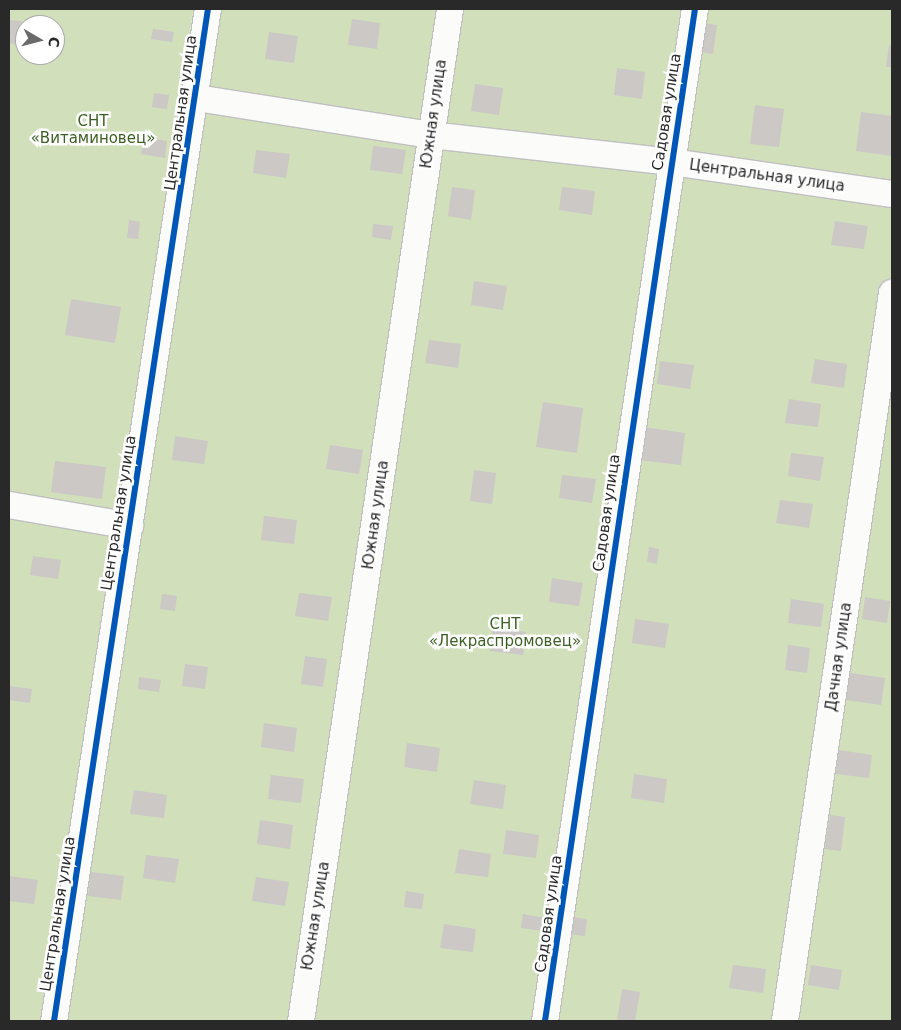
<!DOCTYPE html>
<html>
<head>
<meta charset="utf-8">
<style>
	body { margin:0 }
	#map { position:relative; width:901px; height:1030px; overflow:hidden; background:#e6e2e0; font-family:"DejaVu Sans",sans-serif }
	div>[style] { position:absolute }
	.green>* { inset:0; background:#d1dfbb }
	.building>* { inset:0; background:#cbc8c6 }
	.roads { filter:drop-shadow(1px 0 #c0bfc0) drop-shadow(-1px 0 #c0bfc0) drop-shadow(0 1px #c0bfc0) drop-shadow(0 -1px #c0bfc0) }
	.minor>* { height:26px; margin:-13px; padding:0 13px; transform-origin:13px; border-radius:13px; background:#fbfbfa }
	.cycleway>* { height:6px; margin:-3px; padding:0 3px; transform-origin:3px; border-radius:3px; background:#0057b8 }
	span { translate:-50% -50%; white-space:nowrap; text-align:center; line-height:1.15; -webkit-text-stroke:5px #fff; paint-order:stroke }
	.street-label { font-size:15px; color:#292929 }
	.park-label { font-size:15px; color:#3b5f20 }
	.frame { position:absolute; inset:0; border:10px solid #292929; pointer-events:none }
	.north { position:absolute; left:15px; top:15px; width:50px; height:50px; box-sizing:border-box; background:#fff; border:1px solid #a9a9a9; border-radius:50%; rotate:98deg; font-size:14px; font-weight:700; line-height:20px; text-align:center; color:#292929 }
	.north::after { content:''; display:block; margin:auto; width:18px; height:22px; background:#6b6a69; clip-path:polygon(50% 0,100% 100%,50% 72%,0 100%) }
</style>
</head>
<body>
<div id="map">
	<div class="green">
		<div style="clip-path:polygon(evenodd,9px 9px,193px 9px,49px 1021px,9px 1021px,9px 9px,25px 25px,55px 25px,55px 55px,25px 55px,25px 25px)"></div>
		<div style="clip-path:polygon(208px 9px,892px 9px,892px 1021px,54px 1021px)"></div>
	</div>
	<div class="building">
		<div style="clip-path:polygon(352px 19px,380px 23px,377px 49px,348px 45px)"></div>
		<div style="clip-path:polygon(9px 20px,21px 21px,18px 45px,9px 43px)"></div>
		<div style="clip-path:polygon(697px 22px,717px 25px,713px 54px,693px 51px)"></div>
		<div style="clip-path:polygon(153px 29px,174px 32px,172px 42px,151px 39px)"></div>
		<div style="clip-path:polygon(269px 32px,298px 36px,294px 63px,265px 59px)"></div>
		<div style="clip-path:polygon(889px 45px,892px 46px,892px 67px,886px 67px)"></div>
		<div style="clip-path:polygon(617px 68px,645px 72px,642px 99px,614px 95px)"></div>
		<div style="clip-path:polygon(475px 84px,503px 88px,499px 115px,471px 111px)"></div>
		<div style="clip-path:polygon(154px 93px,169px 95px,167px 109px,152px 107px)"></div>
		<div style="clip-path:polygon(755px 105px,784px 109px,779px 147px,750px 144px)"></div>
		<div style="clip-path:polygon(861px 112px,892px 116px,892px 156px,856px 151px)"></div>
		<div style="clip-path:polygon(143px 137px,167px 141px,165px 158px,141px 154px)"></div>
		<div style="clip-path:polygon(373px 146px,406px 150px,402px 174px,370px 170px)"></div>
		<div style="clip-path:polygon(256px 150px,290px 154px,286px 178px,253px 173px)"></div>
		<div style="clip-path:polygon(452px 187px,475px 190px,471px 220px,448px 216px)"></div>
		<div style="clip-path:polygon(562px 187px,595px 191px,592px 215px,559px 210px)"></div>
		<div style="clip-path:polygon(129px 220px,140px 222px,138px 239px,127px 238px)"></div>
		<div style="clip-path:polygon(835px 221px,868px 226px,864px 249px,831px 245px)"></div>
		<div style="clip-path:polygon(373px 224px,393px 226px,391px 240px,372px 237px)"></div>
		<div style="clip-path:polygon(474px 281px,507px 286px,503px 310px,471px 305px)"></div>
		<div style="clip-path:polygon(71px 299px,121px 307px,115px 343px,65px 335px)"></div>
		<div style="clip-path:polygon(429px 340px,461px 344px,458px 368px,425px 363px)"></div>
		<div style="clip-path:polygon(815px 359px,847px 364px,844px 388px,811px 383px)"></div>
		<div style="clip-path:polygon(660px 361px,694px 365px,690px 389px,657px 384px)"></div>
		<div style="clip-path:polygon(789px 399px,821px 404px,818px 427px,785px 423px)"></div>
		<div style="clip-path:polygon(543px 402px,583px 408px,577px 453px,536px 447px)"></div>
		<div style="clip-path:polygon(643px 427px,685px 433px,681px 465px,638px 460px)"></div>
		<div style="clip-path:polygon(175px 436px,208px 441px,204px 464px,172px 460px)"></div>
		<div style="clip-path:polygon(330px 445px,363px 450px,359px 474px,326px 469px)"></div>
		<div style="clip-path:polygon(791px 453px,824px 457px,820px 481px,788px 476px)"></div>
		<div style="clip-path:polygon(55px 461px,106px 467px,102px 499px,51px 492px)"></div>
		<div style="clip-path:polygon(474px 470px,496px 473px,492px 504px,470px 501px)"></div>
		<div style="clip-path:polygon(562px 475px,596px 479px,592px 503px,559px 498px)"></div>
		<div style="clip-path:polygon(780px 500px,813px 504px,809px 528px,776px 523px)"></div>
		<div style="clip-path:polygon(264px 516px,297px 520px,294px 544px,261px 540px)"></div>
		<div style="clip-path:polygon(649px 547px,659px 549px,657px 564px,647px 562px)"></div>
		<div style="clip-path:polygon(33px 556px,61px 560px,58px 579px,30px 575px)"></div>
		<div style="clip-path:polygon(552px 578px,583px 583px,579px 606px,549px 602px)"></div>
		<div style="clip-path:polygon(299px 593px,332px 597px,328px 621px,295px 616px)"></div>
		<div style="clip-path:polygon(162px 594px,177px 596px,175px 611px,160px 609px)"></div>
		<div style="clip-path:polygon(865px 597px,890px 601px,887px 623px,862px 619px)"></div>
		<div style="clip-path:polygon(791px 599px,824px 604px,821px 627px,788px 623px)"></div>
		<div style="clip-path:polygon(635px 619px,669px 624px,665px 648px,632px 643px)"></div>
		<div style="clip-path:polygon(493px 627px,526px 632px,523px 655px,490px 651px)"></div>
		<div style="clip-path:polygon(788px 645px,810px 648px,807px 673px,785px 670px)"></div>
		<div style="clip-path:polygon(305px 656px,327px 659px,323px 687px,301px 684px)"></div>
		<div style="clip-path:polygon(185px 664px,208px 667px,205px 689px,182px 686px)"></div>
		<div style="clip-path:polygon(850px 673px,885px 678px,881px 705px,846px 700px)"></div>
		<div style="clip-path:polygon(139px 677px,161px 680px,159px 692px,138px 689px)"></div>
		<div style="clip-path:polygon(9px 686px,32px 689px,30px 703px,9px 700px)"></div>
		<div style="clip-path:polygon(264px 723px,297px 728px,294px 752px,261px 747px)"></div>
		<div style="clip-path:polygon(407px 743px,440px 748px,437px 772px,404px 767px)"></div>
		<div style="clip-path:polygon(839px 750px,872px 755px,869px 778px,836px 774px)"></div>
		<div style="clip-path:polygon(634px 774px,667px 779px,664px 803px,631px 798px)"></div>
		<div style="clip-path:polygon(271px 775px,304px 779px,301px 803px,268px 799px)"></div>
		<div style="clip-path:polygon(474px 780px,506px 785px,503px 809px,470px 804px)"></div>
		<div style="clip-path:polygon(134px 790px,167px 795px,164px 818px,130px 814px)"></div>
		<div style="clip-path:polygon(830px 815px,845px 817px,841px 851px,825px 849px)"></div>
		<div style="clip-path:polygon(260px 820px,293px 825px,290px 849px,257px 844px)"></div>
		<div style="clip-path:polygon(506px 830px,539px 835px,536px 858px,503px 854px)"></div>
		<div style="clip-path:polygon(459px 849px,491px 854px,488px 877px,455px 873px)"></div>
		<div style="clip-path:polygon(146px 855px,179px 859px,175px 883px,143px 878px)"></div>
		<div style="clip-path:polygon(91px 872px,124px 876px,121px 900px,88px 896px)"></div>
		<div style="clip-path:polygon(9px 876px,38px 880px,34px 904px,9px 901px)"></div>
		<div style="clip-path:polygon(256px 877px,289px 882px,285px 906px,252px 901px)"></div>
		<div style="clip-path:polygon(406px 891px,424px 894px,422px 909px,404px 907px)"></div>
		<div style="clip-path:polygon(523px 914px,545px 918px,543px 931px,521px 928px)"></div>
		<div style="clip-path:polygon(570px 917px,587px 919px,585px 936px,568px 934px)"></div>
		<div style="clip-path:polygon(444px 924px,476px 929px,473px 952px,440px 948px)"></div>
		<div style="clip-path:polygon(733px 965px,766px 969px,763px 993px,729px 988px)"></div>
		<div style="clip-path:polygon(811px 965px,842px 970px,839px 990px,808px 985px)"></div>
		<div style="clip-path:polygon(622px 989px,640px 992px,635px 1021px,617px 1021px)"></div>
	</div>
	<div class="roads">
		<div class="minor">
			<div style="left:197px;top:98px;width:237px;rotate:9deg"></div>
			<div style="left:431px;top:135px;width:243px;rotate:6.4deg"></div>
			<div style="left:672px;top:162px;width:222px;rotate:8.3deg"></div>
			<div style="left:9px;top:505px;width:123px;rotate:9.8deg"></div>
			<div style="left:54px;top:1021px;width:1024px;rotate:-81.35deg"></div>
			<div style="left:301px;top:1021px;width:1023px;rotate:-81.62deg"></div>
			<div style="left:545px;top:1021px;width:1023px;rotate:-81.57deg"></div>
			<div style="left:785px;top:1021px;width:736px;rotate:-81.64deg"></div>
		</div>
	</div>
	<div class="cycleway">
		<div style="left:54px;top:1021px;width:1024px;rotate:-81.35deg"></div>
		<div style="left:545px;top:1021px;width:1023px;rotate:-81.57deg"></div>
	</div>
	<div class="street-label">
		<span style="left:667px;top:112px;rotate:-81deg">Садовая улица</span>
		<span style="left:181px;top:113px;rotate:-82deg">Центральная улица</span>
		<span style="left:434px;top:114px;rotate:-82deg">Южная улица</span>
		<span style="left:767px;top:176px;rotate:8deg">Центральная улица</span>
		<span style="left:119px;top:513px;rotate:-81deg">Центральная улица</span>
		<span style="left:607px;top:513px;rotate:-82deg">Садовая улица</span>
		<span style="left:376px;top:515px;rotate:-82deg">Южная улица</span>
		<span style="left:839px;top:657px;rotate:-82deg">Дачная улица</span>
		<span style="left:58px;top:914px;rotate:-81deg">Центральная улица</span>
		<span style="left:549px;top:914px;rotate:-82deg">Садовая улица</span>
		<span style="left:316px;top:916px;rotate:-81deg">Южная улица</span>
	</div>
	<div class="park-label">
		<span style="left:93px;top:130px">СНТ<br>«Витаминовец»</span>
		<span style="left:505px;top:633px">СНТ<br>«Лекраспромовец»</span>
	</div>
	<div class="frame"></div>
	<div class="north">С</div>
</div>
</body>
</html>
